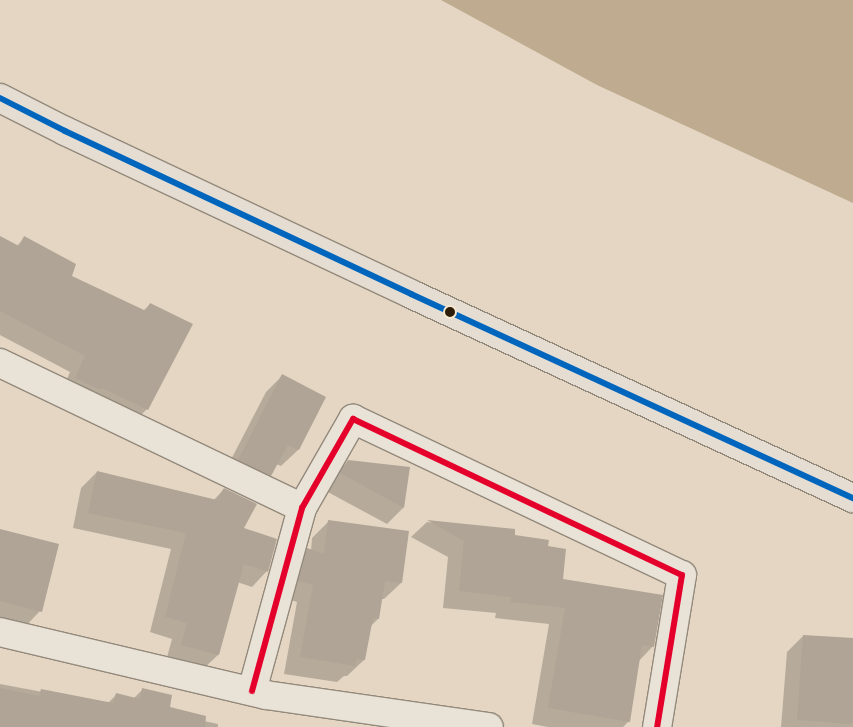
<!DOCTYPE html>
<html>
<head>
<meta charset="utf-8">
<style>
	body { margin:0 }
	#map { position:relative; width:853px; height:727px; overflow:hidden; background:#e4d6c2; font-family:Vollkorn,serif }
	div>[style] { position:absolute }
	.water>* { inset:0; background:#bfab90 }
	.shadow>* { inset:0; background:#0003 }
	.building>* { inset:0; background:#afa495 }
	.roads { filter:drop-shadow(1px 0 #93897b) drop-shadow(-1px 0 #93897b) drop-shadow(0 1px #93897b) drop-shadow(0 -1px #93897b) }
	.street>* { height:28px; margin:-14px; padding:0 14px; transform-origin:14px; border-radius:14px; background:#e9e2d7 }
	.highway>* { height:28px; margin:-14px; padding:0 14px; transform-origin:14px; border-radius:14px; background:#e5ddd1 }
	.bus-1>* { height:6px; margin:-3px; padding:0 3px; transform-origin:3px; border-radius:3px; background:#0065bd }
	.bus-2>* { height:6px; margin:-3px; padding:0 3px; transform-origin:3px; border-radius:3px; background:#e4002b }
	.dots>* { width:14px; height:14px; translate:-50% -50%; box-sizing:border-box; border:2px solid #f7e7ce; border-radius:50% }
	span { translate:-50% -50%; white-space:nowrap; text-align:center; line-height:1.15; -webkit-text-stroke:4.5px #f7e7ce; paint-order:stroke }
</style>
</head>
<body>
<div id="map">
	<div class="water">
		<div style="clip-path:polygon(441px 0,853px 0,853px 203px,597px 85px)"></div>
	</div>
	<div class="shadow">
		<div style="clip-path:polygon(0 237px,17px 246px,24px 238px,70px 277px,143px 311px,150px 304px,147px 409px,131px 425px,60px 395px,70px 372px,0 335px)"></div>
		<div style="clip-path:polygon(283px 375px,325px 398px,298px 450px,281px 466px,276px 464px,270px 475px,254px 492px,222px 477px,266px 392px)"></div>
		<div style="clip-path:polygon(348px 461px,408px 468px,403px 508px,387px 524px,324px 490px,331px 478px)"></div>
		<div style="clip-path:polygon(97px 472px,213px 501px,224px 489px,242px 529px,267px 571px,252px 587px,237px 582px,218px 655px,202px 670px,166px 661px,172px 639px,150px 632px,171px 549px,73px 528px,81px 488px)"></div>
		<div style="clip-path:polygon(329px 521px,401px 583px,384px 599px,381px 599px,378px 619px,370px 627px,364px 660px,347px 676px,344px 676px,337px 682px,284px 674px,297px 602px,282px 597px,291px 566px,308px 550px,311px 551px,312px 538px)"></div>
		<div style="clip-path:polygon(427px 522px,514px 530px,513px 536px,547px 548px,562px 580px,653px 646px,638px 662px,629px 721px,623px 727px,548px 727px,532px 724px,549px 624px,495px 618px,496px 613px,443px 608px,448px 557px,411px 537px)"></div>
		<div style="clip-path:polygon(0 530px,40px 611px,21px 631px,0 626px)"></div>
		<div style="clip-path:polygon(803px 636px,853px 639px,853px 727px,781px 727px,787px 652px)"></div>
		<div style="clip-path:polygon(0 684px,107px 704px,116px 695px,133px 699px,143px 689px,167px 713px,218px 724px,218px 727px,0 727px)"></div>
	</div>
	<div class="building">
		<div style="clip-path:polygon(0 236px,19px 246px,24px 236px,76px 264px,72px 276px,146px 311px,150px 303px,193px 324px,148px 410px,102px 388px,101px 390px,75px 378px,85px 356px,0 311px)"></div>
		<div style="clip-path:polygon(282px 374px,326px 397px,299px 450px,288px 445px,271px 476px,238px 460px)"></div>
		<div style="clip-path:polygon(348px 460px,410px 467px,404px 508px,340px 473px)"></div>
		<div style="clip-path:polygon(97px 471px,217px 500px,224px 488px,257px 504px,244px 528px,277px 539px,268px 572px,244px 564px,219px 655px,181px 645px,187px 623px,165px 617px,186px 533px,88px 513px)"></div>
		<div style="clip-path:polygon(328px 520px,409px 531px,402px 583px,385px 581px,379px 619px,373px 618px,365px 660px,356px 659px,355px 666px,300px 657px,313px 585px,298px 581px,307px 548px,324px 554px)"></div>
		<div style="clip-path:polygon(427px 520px,515px 529px,515px 535px,549px 540px,548px 546px,566px 549px,563px 579px,663px 595px,654px 647px,642px 645px,630px 722px,548px 708px,565px 608px,511px 602px,511px 597px,459px 591px,464px 541px)"></div>
		<div style="clip-path:polygon(0 529px,59px 544px,42px 612px,0 601px)"></div>
		<div style="clip-path:polygon(803px 635px,853px 638px,853px 721px,851px 724px,797px 720px)"></div>
		<div style="clip-path:polygon(0 688px,39px 696px,41px 689px,113px 703px,116px 693px,140px 699px,142px 688px,172px 695px,170px 707px,206px 716px,205px 727px,0 727px)"></div>
	</div>
	<div class="roads">
		<div class="street">
			<div style="left:0;top:363px;width:335px;rotate:25.6deg"></div>
			<div style="left:0;top:632px;width:273px;rotate:13.3deg"></div>
			<div style="left:266px;top:695px;width:225px;rotate:8.2deg"></div>
			<div style="left:252px;top:691px;width:190px;rotate:-74.7deg"></div>
			<div style="left:302px;top:508px;width:103px;rotate:-60.2deg"></div>
			<div style="left:353px;top:419px;width:364px;rotate:25.4deg"></div>
			<div style="left:682px;top:575px;width:154px;rotate:99.3deg"></div>
		</div>
		<div class="highway">
			<div style="left:0;top:98px;width:73px;rotate:26.9deg"></div>
			<div style="left:65px;top:131px;width:382px;rotate:25.2deg"></div>
			<div style="left:411px;top:294px;width:487px;rotate:24.8deg"></div>
		</div>
	</div>
	<div class="bus-1">
		<div style="left:0;top:98px;width:73px;rotate:26.9deg"></div>
		<div style="left:65px;top:131px;width:382px;rotate:25.2deg"></div>
		<div style="left:411px;top:294px;width:487px;rotate:24.8deg"></div>
	</div>
	<div class="bus-2">
		<div style="left:252px;top:691px;width:190px;rotate:-74.7deg"></div>
		<div style="left:302px;top:508px;width:103px;rotate:-60.2deg"></div>
		<div style="left:353px;top:419px;width:364px;rotate:25.4deg"></div>
		<div style="left:682px;top:575px;width:154px;rotate:99.3deg"></div>
	</div>
	<div class="dots">
		<div style="left:450px;top:312px;background:#2c1c08"></div>
	</div>
</div>
</body>
</html>
